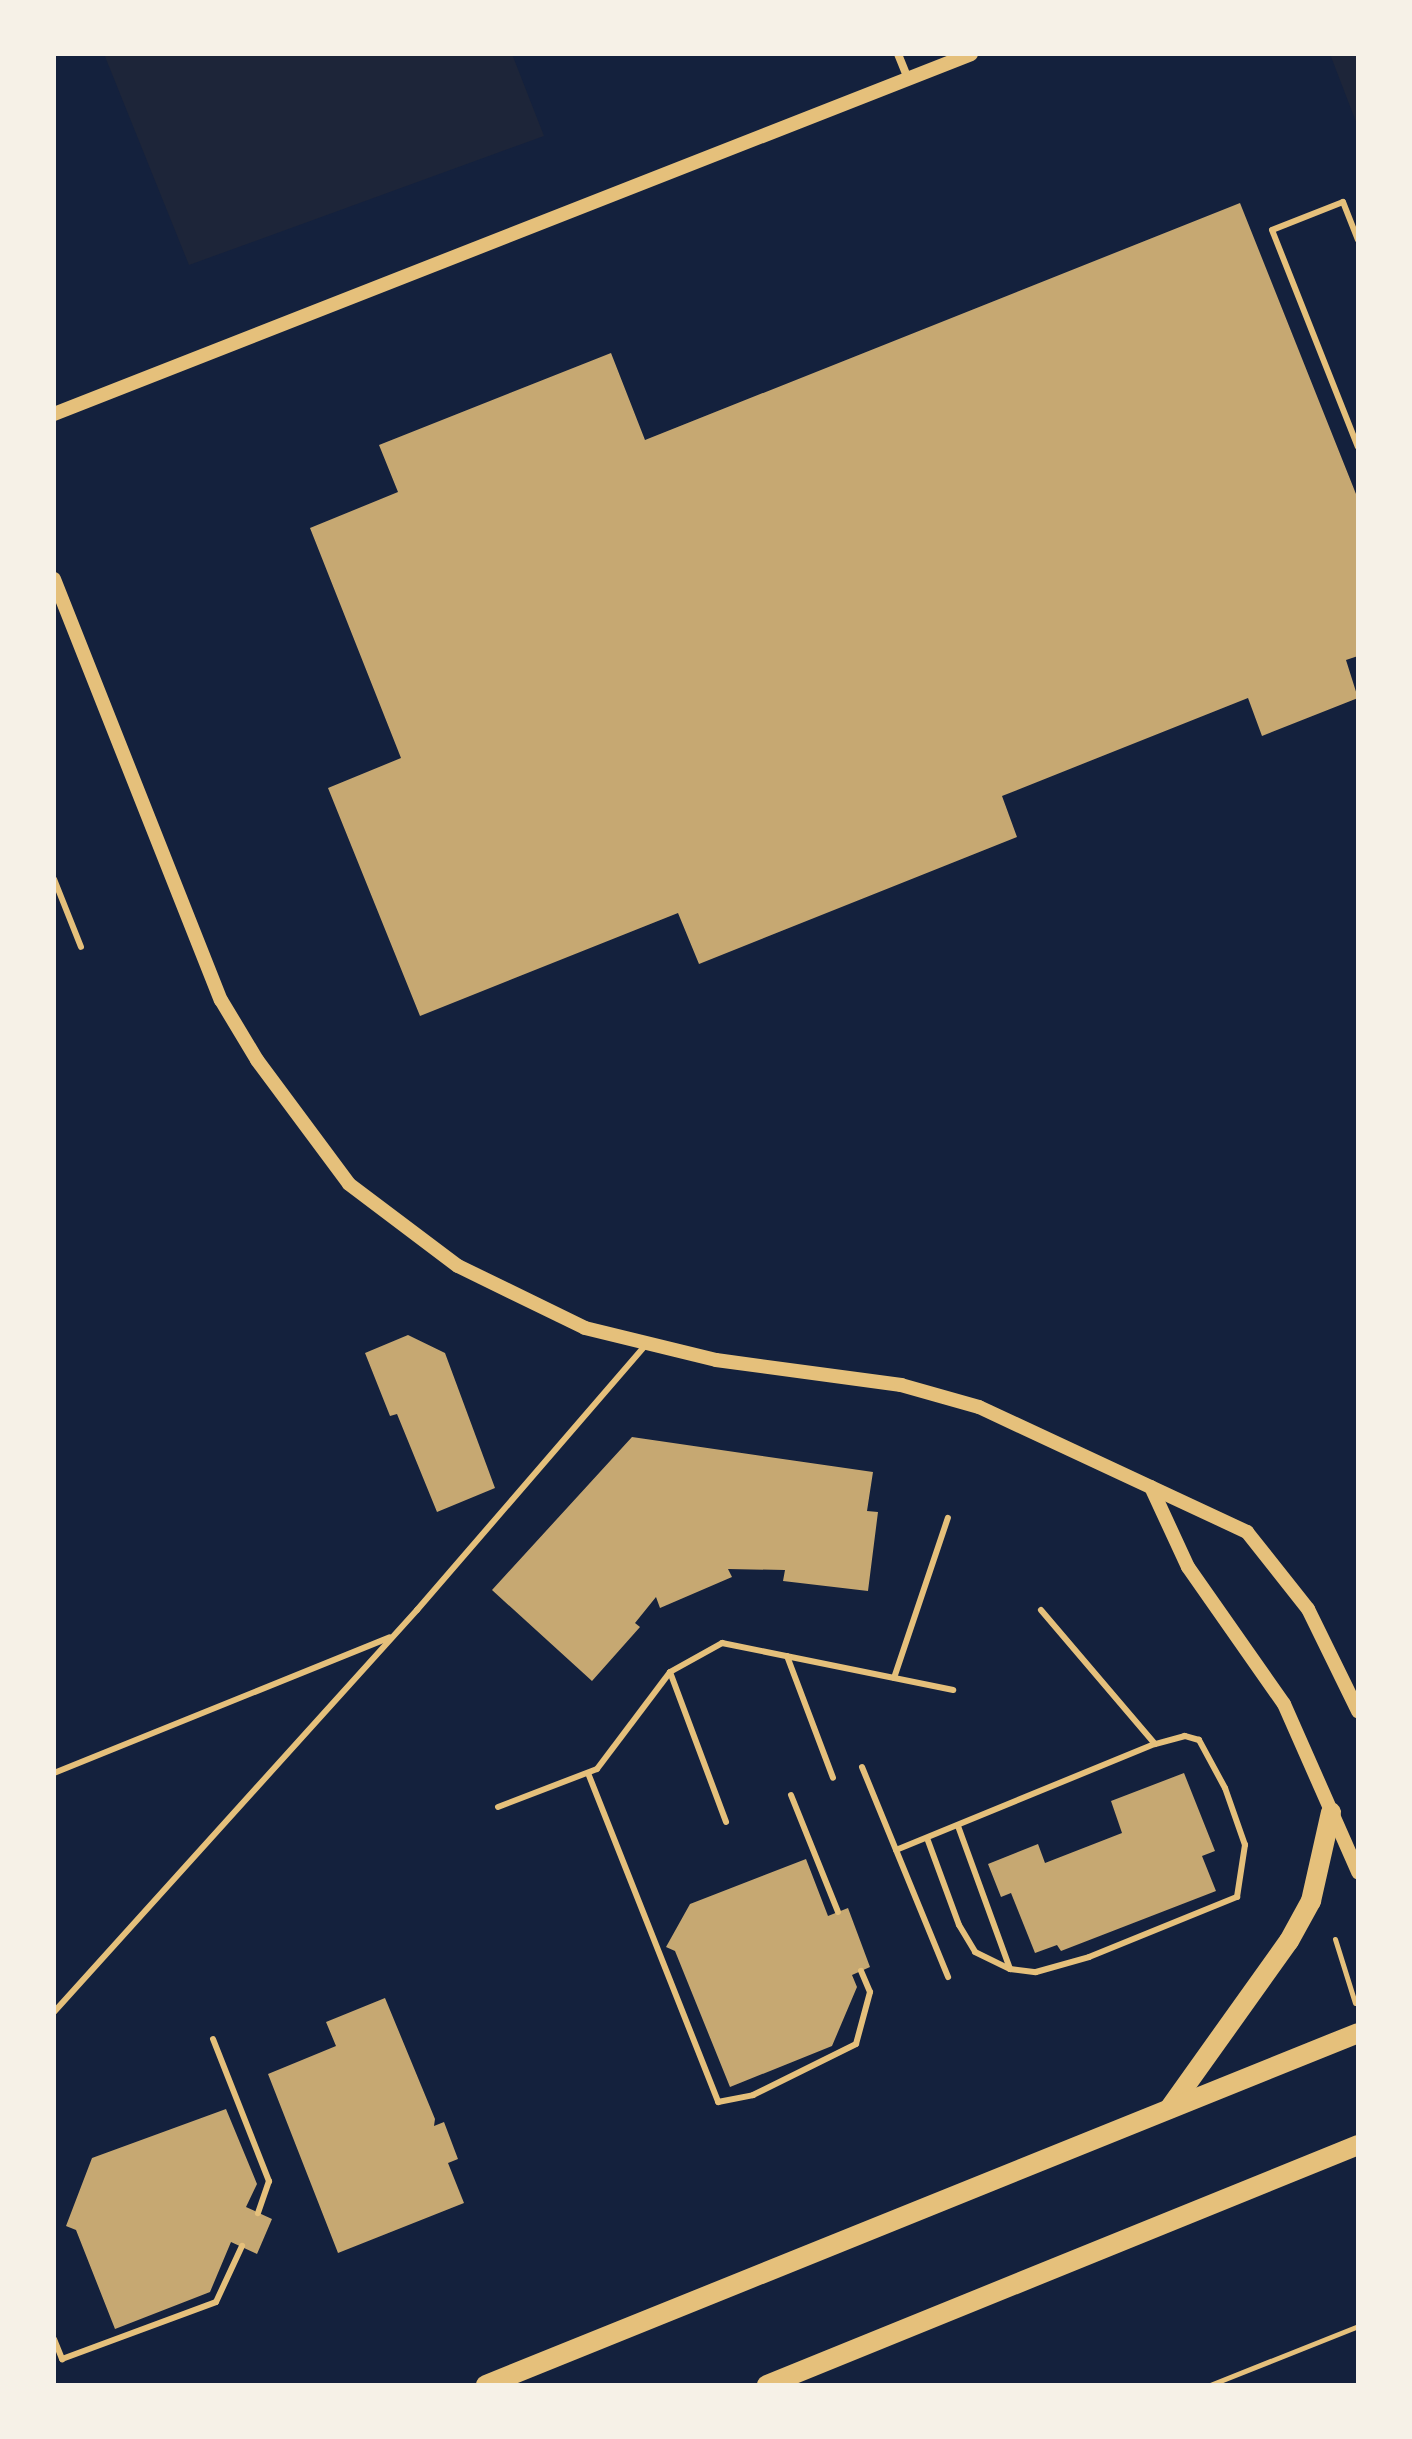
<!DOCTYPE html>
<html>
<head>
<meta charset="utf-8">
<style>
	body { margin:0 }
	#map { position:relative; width:1412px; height:2439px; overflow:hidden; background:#14213d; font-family:"IBM Plex Sans",sans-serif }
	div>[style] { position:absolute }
	.green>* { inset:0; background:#1d2539 }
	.building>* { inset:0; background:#c6a872 }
	.path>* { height:5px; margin:-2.5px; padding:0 2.5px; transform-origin:2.5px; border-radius:2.5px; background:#e5c07b }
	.service>* { height:6px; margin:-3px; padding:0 3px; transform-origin:3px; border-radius:3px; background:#e5c07b }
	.minor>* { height:8px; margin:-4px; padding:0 4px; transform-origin:4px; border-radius:4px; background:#e5c07b }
	.tertiary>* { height:14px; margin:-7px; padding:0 7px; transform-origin:7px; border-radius:7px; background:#e5c07b }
	.primary>* { height:20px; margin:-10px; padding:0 10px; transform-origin:10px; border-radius:10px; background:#e5c07b }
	span { translate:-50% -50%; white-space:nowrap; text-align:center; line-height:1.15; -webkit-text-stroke:7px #f6f1e7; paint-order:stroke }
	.frame { position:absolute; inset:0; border:56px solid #f6f1e7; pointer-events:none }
</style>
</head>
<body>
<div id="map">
	<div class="green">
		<div style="clip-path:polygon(104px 54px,512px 54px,544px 136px,189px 265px)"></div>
		<div style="clip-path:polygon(1330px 54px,1358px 54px,1358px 127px)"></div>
	</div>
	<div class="building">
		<div style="clip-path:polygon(1240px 203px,1358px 499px,1358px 656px,1346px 660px,1358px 698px,1262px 736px,1248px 698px,1002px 796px,1017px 837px,699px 964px,678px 913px,420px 1016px,328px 788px,401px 758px,310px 528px,398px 492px,379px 445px,611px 353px,645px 440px)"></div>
		<div style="clip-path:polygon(408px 1335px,445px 1353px,495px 1488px,437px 1512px,397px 1414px,390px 1416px,365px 1353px)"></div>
		<div style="clip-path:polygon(632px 1437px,873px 1472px,867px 1511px,878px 1512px,868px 1591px,783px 1581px,785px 1570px,728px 1569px,732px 1577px,660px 1608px,656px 1597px,635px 1623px,640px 1627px,592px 1681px,492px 1590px)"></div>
		<div style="clip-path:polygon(1184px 1773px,1215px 1851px,1202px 1856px,1216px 1891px,1061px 1951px,1057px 1945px,1035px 1953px,1011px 1893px,1001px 1897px,988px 1864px,1038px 1844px,1045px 1863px,1122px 1833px,1111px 1801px)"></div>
		<div style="clip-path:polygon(806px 1859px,828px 1916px,848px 1908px,870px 1967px,852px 1975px,857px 1987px,832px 2046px,730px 2087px,675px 1951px,666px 1947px,690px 1904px)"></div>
		<div style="clip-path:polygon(385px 1998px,435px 2119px,434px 2126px,444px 2122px,458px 2159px,448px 2163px,464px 2203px,338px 2253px,268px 2074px,336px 2046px,326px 2022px)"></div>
		<div style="clip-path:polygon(226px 2109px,257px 2184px,246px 2207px,272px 2219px,257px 2254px,231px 2242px,210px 2292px,115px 2329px,76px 2230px,66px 2226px,92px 2158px)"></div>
	</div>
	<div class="path">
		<div style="left:1335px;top:1939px;width:67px;rotate:72.6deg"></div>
		<div style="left:1210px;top:2385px;width:159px;rotate:-21.7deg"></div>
	</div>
	<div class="service">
		<div style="left:1358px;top:240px;width:41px;rotate:-111.5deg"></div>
		<div style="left:1343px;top:202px;width:76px;rotate:158.5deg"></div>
		<div style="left:1272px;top:230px;width:233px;rotate:68.4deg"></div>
		<div style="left:54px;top:879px;width:73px;rotate:68.3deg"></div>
		<div style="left:787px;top:1656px;width:130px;rotate:69.3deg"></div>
		<div style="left:670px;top:1672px;width:160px;rotate:69.5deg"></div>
		<div style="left:894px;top:1678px;width:169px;rotate:-71.4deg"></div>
		<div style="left:862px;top:1767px;width:227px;rotate:67.7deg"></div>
		<div style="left:54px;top:1773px;width:362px;rotate:-22deg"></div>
		<div style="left:588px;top:1773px;width:354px;rotate:68.4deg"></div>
		<div style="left:718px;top:2102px;width:36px;rotate:-11deg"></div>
		<div style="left:753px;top:2095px;width:115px;rotate:-26.3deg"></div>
		<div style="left:856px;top:2044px;width:54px;rotate:-74.9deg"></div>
		<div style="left:870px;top:1992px;width:23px;rotate:-113deg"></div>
		<div style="left:791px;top:1795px;width:126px;rotate:68.1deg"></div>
		<div style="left:498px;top:1807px;width:106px;rotate:-21deg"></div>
		<div style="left:597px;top:1769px;width:121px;rotate:-53deg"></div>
		<div style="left:670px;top:1672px;width:60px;rotate:-29.1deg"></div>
		<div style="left:722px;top:1643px;width:236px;rotate:11.5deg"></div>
		<div style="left:958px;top:1826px;width:152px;rotate:70deg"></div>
		<div style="left:1010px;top:1969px;width:26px;rotate:7deg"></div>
		<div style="left:1036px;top:1972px;width:55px;rotate:-15.8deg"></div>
		<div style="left:1089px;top:1957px;width:160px;rotate:-22.1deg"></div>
		<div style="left:1237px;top:1897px;width:53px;rotate:-81.3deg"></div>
		<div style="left:1245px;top:1845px;width:60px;rotate:-109.3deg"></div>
		<div style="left:1225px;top:1788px;width:55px;rotate:-118.4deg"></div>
		<div style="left:1199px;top:1740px;width:15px;rotate:-164deg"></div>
		<div style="left:1185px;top:1736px;width:31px;rotate:165deg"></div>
		<div style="left:927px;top:1838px;width:93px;rotate:69.8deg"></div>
		<div style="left:959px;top:1925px;width:31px;rotate:59deg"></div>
		<div style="left:975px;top:1952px;width:39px;rotate:26deg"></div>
		<div style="left:896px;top:1850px;width:280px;rotate:-22.3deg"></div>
		<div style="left:1155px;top:1744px;width:176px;rotate:-130.4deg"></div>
		<div style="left:54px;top:2012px;width:542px;rotate:-47.92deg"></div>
		<div style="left:417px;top:1610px;width:349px;rotate:-49.2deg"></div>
		<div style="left:213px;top:2039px;width:153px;rotate:68.5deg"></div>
		<div style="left:269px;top:2181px;width:34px;rotate:109deg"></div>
		<div style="left:54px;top:2339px;width:22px;rotate:68deg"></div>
		<div style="left:62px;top:2359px;width:164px;rotate:-20.3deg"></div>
		<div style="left:216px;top:2302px;width:62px;rotate:-65.1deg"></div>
	</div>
	<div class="minor">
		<div style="left:898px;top:54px;width:27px;rotate:68deg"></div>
	</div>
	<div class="tertiary">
		<div style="left:54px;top:414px;width:985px;rotate:-21.43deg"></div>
		<div style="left:54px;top:579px;width:453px;rotate:68.4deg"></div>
		<div style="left:221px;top:1000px;width:70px;rotate:59deg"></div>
		<div style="left:257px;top:1060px;width:154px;rotate:53.4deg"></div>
		<div style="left:349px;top:1184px;width:136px;rotate:37deg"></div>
		<div style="left:458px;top:1266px;width:141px;rotate:26deg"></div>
		<div style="left:585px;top:1328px;width:135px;rotate:13.7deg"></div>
		<div style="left:716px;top:1360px;width:187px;rotate:7.7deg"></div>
		<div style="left:901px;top:1385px;width:81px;rotate:15.8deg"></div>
		<div style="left:979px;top:1407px;width:296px;rotate:25deg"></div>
		<div style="left:1247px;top:1532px;width:98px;rotate:51.6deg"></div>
		<div style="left:1308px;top:1609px;width:114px;rotate:63.9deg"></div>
		<div style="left:1151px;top:1487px;width:88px;rotate:65.2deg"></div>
		<div style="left:1188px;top:1567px;width:167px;rotate:55deg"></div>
		<div style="left:1284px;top:1704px;width:184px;rotate:66.2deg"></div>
	</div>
	<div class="primary">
		<div style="left:1169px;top:2109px;width:206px;rotate:-54.5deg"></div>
		<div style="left:1289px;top:1941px;width:46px;rotate:-61.2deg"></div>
		<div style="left:1311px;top:1901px;width:91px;rotate:-77.3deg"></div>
		<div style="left:486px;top:2385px;width:940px;rotate:-21.98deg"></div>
		<div style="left:767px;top:2385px;width:638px;rotate:-22.1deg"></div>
	</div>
	<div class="frame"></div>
</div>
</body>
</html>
